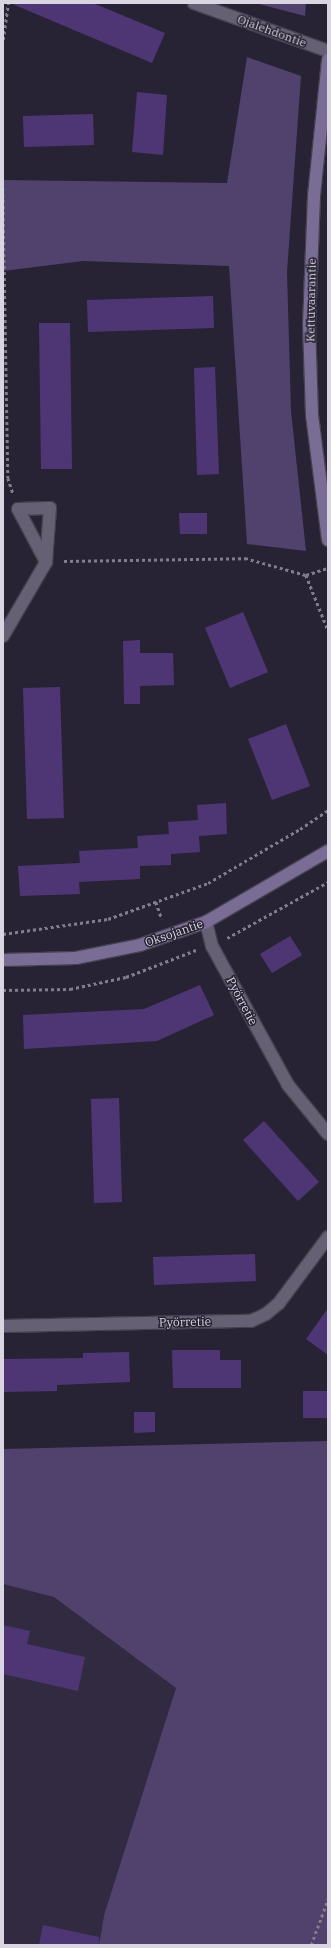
<!DOCTYPE html>
<html>
<head>
<meta charset="utf-8">
<style>
	body { margin:0 }
	#map { position:relative; width:331px; height:1948px; overflow:hidden; background:#282334; font-family:"IBM Plex Serif",serif }
	div>[style] { position:absolute }
	.built>* { inset:0; background:#312a41 }
	.green>* { inset:0; background:#50416d }
	.building>* { inset:0; background:#4e3675 }
	.path>* { height:2.5px; margin-top:-1.25px; transform-origin:0; background:repeating-linear-gradient(90deg,#817d8b 0 3px,transparent 0 6px) }
	.roads { filter:drop-shadow(1px 0 #45414e) drop-shadow(-1px 0 #45414e) drop-shadow(0 1px #45414e) drop-shadow(0 -1px #45414e) }
	.street>* { height:12px; margin:-6px; padding:0 6px; transform-origin:6px; border-radius:6px; background:#666074 }
	.secondary>* { height:12px; margin:-6px; padding:0 6px; transform-origin:6px; border-radius:6px; background:#7a6d95 }
	span { translate:-50% -50%; white-space:nowrap; text-align:center; line-height:1.15; -webkit-text-stroke:3px #282334; paint-order:stroke }
	.street-label { font-size:12px; color:#d9d6e1 }
	.frame { position:absolute; inset:0; border:4px solid #d9d6e1; pointer-events:none }
</style>
</head>
<body>
<div id="map">
	<div class="built">
		<div style="clip-path:polygon(3px 1584px,54px 1597px,176px 1688px,104px 1915px,99px 1945px,3px 1945px)"></div>
	</div>
	<div class="green">
		<div style="clip-path:polygon(306px 3px,305px 16px,259px 4px,259px 3px)"></div>
		<div style="clip-path:polygon(247px 57px,301px 76px,287px 272px,291px 411px,306px 551px,247px 544px,229px 266px,83px 261px,3px 271px,3px 180px,227px 183px)"></div>
		<div style="clip-path:polygon(328px 1441px,328px 1945px,99px 1945px,104px 1915px,176px 1688px,54px 1597px,3px 1584px,3px 1449px)"></div>
	</div>
	<div class="building">
		<div style="clip-path:polygon(10px 3px,93px 3px,165px 33px,152px 63px)"></div>
		<div style="clip-path:polygon(137px 92px,167px 95px,163px 155px,132px 152px)"></div>
		<div style="clip-path:polygon(93px 114px,94px 145px,24px 147px,23px 116px)"></div>
		<div style="clip-path:polygon(213px 296px,214px 328px,88px 332px,87px 300px)"></div>
		<div style="clip-path:polygon(39px 323px,70px 323px,72px 469px,41px 469px)"></div>
		<div style="clip-path:polygon(215px 367px,219px 474px,197px 475px,194px 368px)"></div>
		<div style="clip-path:polygon(179px 513px,207px 513px,207px 534px,180px 534px)"></div>
		<div style="clip-path:polygon(243px 612px,268px 672px,230px 688px,205px 628px)"></div>
		<div style="clip-path:polygon(140px 640px,140px 653px,173px 653px,174px 685px,140px 686px,140px 704px,124px 704px,123px 641px)"></div>
		<div style="clip-path:polygon(60px 687px,64px 818px,27px 819px,23px 688px)"></div>
		<div style="clip-path:polygon(286px 724px,310px 786px,272px 800px,248px 739px)"></div>
		<div style="clip-path:polygon(226px 803px,227px 834px,199px 836px,200px 852px,171px 854px,171px 865px,140px 866px,140px 879px,79px 882px,80px 894px,20px 896px,18px 866px,80px 863px,79px 851px,138px 848px,137px 836px,169px 834px,168px 822px,198px 820px,197px 805px)"></div>
		<div style="clip-path:polygon(290px 936px,302px 955px,272px 973px,260px 954px)"></div>
		<div style="clip-path:polygon(200px 985px,214px 1015px,157px 1041px,24px 1049px,23px 1015px,144px 1009px)"></div>
		<div style="clip-path:polygon(119px 1098px,122px 1202px,94px 1203px,91px 1099px)"></div>
		<div style="clip-path:polygon(264px 1121px,319px 1182px,298px 1201px,243px 1140px)"></div>
		<div style="clip-path:polygon(255px 1254px,256px 1281px,154px 1285px,153px 1257px)"></div>
		<div style="clip-path:polygon(328px 1308px,328px 1355px,306px 1339px)"></div>
		<div style="clip-path:polygon(172px 1350px,220px 1350px,220px 1360px,241px 1360px,241px 1388px,173px 1388px)"></div>
		<div style="clip-path:polygon(129px 1352px,130px 1382px,57px 1385px,57px 1391px,3px 1392px,3px 1359px,83px 1358px,83px 1353px)"></div>
		<div style="clip-path:polygon(303px 1391px,328px 1391px,328px 1418px,303px 1418px)"></div>
		<div style="clip-path:polygon(134px 1412px,155px 1412px,155px 1432px,134px 1433px)"></div>
		<div style="clip-path:polygon(3px 1625px,30px 1631px,27px 1644px,85px 1657px,78px 1691px,3px 1674px)"></div>
		<div style="clip-path:polygon(43px 1925px,99px 1937px,99px 1945px,39px 1945px)"></div>
	</div>
	<div class="path">
		<div style="left:3px;top:40px;width:37px;rotate:-82deg"></div>
		<div style="left:3px;top:188px;width:290px;rotate:89deg"></div>
		<div style="left:8px;top:478px;width:16px;rotate:72deg"></div>
		<div style="left:64px;top:561px;width:181px;rotate:-0.9deg"></div>
		<div style="left:245px;top:558px;width:63px;rotate:15.6deg"></div>
		<div style="left:306px;top:575px;width:59px;rotate:68.2deg"></div>
		<div style="left:306px;top:575px;width:23px;rotate:-18deg"></div>
		<div style="left:156px;top:902px;width:18px;rotate:71deg"></div>
		<div style="left:3px;top:934px;width:106px;rotate:-8.1deg"></div>
		<div style="left:108px;top:919px;width:106px;rotate:-19.8deg"></div>
		<div style="left:208px;top:883px;width:107px;rotate:-30.4deg"></div>
		<div style="left:300px;top:829px;width:34px;rotate:-34deg"></div>
		<div style="left:227px;top:938px;width:115px;rotate:-29deg"></div>
		<div style="left:3px;top:990px;width:67px;rotate:-0.9deg"></div>
		<div style="left:70px;top:989px;width:57px;rotate:-12.1deg"></div>
		<div style="left:126px;top:977px;width:75px;rotate:-21.1deg"></div>
		<div style="left:311px;top:1945px;width:49px;rotate:-69.7deg"></div>
	</div>
	<div class="roads">
		<div class="street">
			<div style="left:194px;top:3px;width:142px;rotate:19.7deg"></div>
			<div style="left:3px;top:636px;width:86px;rotate:-59.8deg"></div>
			<div style="left:46px;top:562px;width:54px;rotate:-85.8deg"></div>
			<div style="left:50px;top:508px;width:32px;rotate:178deg"></div>
			<div style="left:18px;top:509px;width:60px;rotate:62.2deg"></div>
			<div style="left:206px;top:922px;width:25px;rotate:76deg"></div>
			<div style="left:212px;top:946px;width:158px;rotate:61.3deg"></div>
			<div style="left:288px;top:1085px;width:63px;rotate:50.8deg"></div>
			<div style="left:3px;top:1326px;width:248px;rotate:-1.2deg"></div>
			<div style="left:251px;top:1321px;width:17px;rotate:-25deg"></div>
			<div style="left:266px;top:1314px;width:17px;rotate:-40deg"></div>
			<div style="left:279px;top:1303px;width:82px;rotate:-53.4deg"></div>
		</div>
		<div class="secondary">
			<div style="left:328px;top:60px;width:137px;rotate:95.9deg"></div>
			<div style="left:314px;top:196px;width:128px;rotate:92.2deg"></div>
			<div style="left:309px;top:324px;width:91px;rotate:88.1deg"></div>
			<div style="left:312px;top:415px;width:126px;rotate:82.7deg"></div>
			<div style="left:3px;top:960px;width:73px;rotate:-1.6deg"></div>
			<div style="left:76px;top:958px;width:65px;rotate:-11.5deg"></div>
			<div style="left:140px;top:945px;width:70px;rotate:-19.2deg"></div>
			<div style="left:206px;top:922px;width:141px;rotate:-30.2deg"></div>
		</div>
	</div>
	<div class="street-label">
		<span style="left:272px;top:31px;rotate:20deg">Ojalehdontie</span>
		<span style="left:311px;top:300px;rotate:-89deg">Kettuvaarantie</span>
		<span style="left:174px;top:933px;rotate:-19deg">Oksojantie</span>
		<span style="left:242px;top:1001px;rotate:62deg">Pyörretie</span>
		<span style="left:185px;top:1322px;rotate:-1deg">Pyörretie</span>
	</div>
	<div class="frame"></div>
</div>
</body>
</html>
